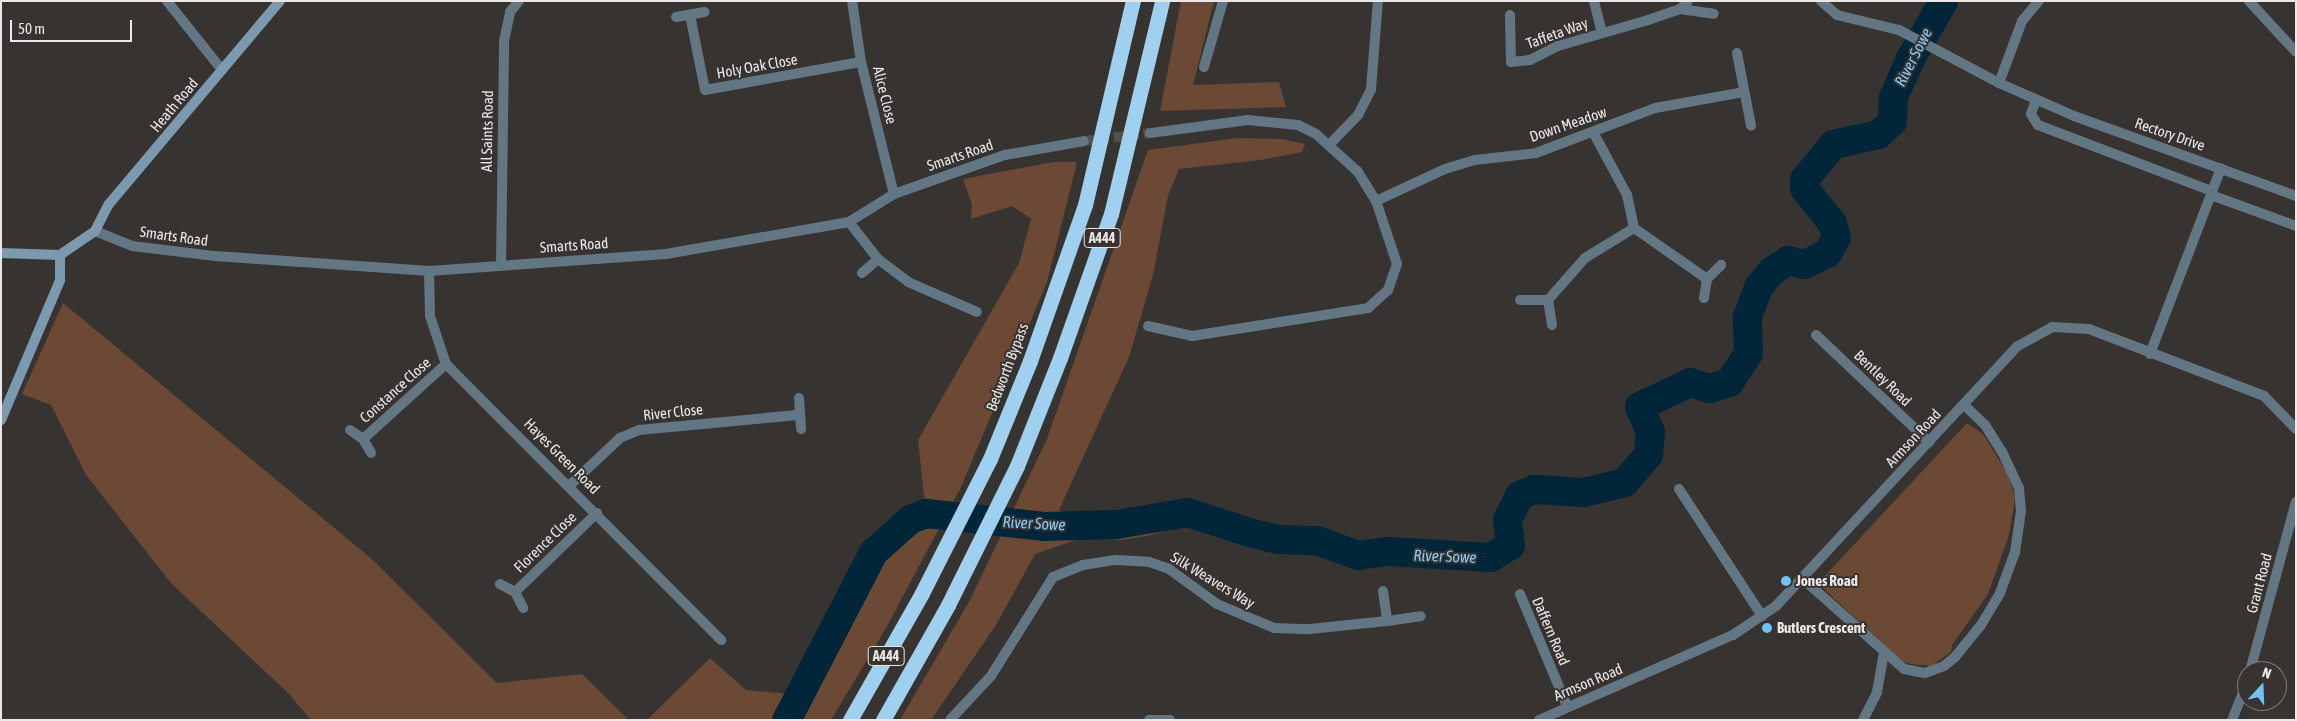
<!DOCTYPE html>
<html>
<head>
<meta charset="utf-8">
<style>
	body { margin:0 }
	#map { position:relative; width:2297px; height:721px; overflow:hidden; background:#373331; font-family:"Asap Condensed",sans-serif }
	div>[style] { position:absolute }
	.green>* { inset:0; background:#6b4935 }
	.river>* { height:29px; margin:-14.5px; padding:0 14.5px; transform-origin:14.5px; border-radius:14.5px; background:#012539 }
	.street-tunnel>* { height:10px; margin-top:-5px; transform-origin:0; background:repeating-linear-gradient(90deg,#524e4c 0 10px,transparent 0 15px) }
	.street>* { height:10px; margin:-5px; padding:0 5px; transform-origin:5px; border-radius:5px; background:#637683 }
	.secondary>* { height:10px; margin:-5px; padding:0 5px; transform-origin:5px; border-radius:5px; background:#7c9aaf }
	.highway>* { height:15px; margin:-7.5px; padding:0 7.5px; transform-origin:7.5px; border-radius:7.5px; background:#a0d0f0 }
	.dots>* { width:14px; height:14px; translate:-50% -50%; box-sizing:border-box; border:2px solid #373331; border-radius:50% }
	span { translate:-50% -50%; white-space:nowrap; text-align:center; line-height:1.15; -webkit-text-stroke:4px #373331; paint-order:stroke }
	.shield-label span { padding:1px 4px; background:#373331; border:1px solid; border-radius:4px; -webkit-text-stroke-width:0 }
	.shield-label { font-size:14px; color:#eae7e6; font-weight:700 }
	.street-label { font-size:15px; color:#eae7e6 }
	.poi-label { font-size:15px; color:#eae7e6; font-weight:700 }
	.left { translate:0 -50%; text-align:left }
	.water-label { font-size:16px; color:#84ccfa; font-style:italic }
	.frame { position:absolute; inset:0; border:2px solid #eae7e6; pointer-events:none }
	.north { position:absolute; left:2237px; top:661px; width:50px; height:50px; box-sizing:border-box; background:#373331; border:1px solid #7f7b79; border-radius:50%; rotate:20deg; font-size:14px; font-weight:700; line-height:20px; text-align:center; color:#eae7e6 }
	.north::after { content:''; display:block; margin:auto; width:18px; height:22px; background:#70c1f4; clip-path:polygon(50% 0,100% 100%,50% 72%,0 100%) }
	.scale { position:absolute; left:10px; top:20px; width:122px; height:22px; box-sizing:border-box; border:2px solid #eae7e6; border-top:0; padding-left:6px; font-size:15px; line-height:18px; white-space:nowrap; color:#eae7e6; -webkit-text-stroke:4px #373331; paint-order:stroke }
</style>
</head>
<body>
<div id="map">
	<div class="green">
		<div style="clip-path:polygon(1181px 1px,1214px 1px,1193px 85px,1279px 82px,1286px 107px,1160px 111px)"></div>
		<div style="clip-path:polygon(1237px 138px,1282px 139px,1305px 144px,1302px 152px,1261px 160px,1179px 169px,1168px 196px,1153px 275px,1129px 357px,1059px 510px,1077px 518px,1110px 522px,1172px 504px,1184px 520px,1175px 528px,1147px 536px,1120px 540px,1085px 537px,1035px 554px,996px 625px,931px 720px,900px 720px,970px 600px,1047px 439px,1148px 150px)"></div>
		<div style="clip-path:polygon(1053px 162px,1077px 162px,1047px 282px,961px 487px,885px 630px,831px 720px,647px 720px,710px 658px,746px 690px,800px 695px,873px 552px,910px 519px,926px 513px,918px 440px,1019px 263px,1031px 219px,1012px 206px,971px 219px,972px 205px,963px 179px)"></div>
		<div style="clip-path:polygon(63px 303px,373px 560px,497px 683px,582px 674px,629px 720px,311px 720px,288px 693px,171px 583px,86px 475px,51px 405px,22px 394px)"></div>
		<div style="clip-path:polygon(1967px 423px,1983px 434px,2009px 476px,2015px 499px,2009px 535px,1988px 594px,1952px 645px,1951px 652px,1931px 666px,1910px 664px,1900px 660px,1824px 589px,1822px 579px)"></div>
	</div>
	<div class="river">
		<div style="left:786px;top:720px;width:189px;rotate:-62.6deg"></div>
		<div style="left:873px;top:552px;width:50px;rotate:-41.7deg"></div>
		<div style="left:910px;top:519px;width:17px;rotate:-21deg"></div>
		<div style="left:926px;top:513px;width:118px;rotate:6.3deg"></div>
		<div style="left:1043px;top:526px;width:73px;rotate:-1.6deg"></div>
		<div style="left:1116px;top:524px;width:72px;rotate:-9.6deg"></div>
		<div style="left:1187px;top:512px;width:65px;rotate:17.9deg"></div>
		<div style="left:1249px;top:532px;width:30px;rotate:14deg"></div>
		<div style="left:1278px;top:539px;width:38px;rotate:2deg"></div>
		<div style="left:1316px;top:540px;width:45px;rotate:19.7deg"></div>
		<div style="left:1358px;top:555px;width:29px;rotate:-8deg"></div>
		<div style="left:1387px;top:551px;width:103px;rotate:3.3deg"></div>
		<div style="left:1490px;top:557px;width:23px;rotate:-31deg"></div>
		<div style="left:1510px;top:545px;width:26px;rotate:-97deg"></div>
		<div style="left:1507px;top:519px;width:27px;rotate:-63deg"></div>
		<div style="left:1519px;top:495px;width:16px;rotate:-22deg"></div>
		<div style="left:1534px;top:489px;width:49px;rotate:3.5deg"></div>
		<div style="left:1583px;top:492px;width:42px;rotate:-13.7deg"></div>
		<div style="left:1624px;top:482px;width:37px;rotate:-49deg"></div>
		<div style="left:1648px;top:454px;width:22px;rotate:-85deg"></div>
		<div style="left:1650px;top:432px;width:28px;rotate:-113deg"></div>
		<div style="left:1639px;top:406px;width:56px;rotate:-25.2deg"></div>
		<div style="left:1690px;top:382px;width:20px;rotate:18deg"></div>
		<div style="left:1709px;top:388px;width:21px;rotate:-17deg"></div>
		<div style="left:1729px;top:382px;width:35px;rotate:-57deg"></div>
		<div style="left:1748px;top:353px;width:37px;rotate:-92deg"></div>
		<div style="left:1747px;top:316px;width:31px;rotate:-69deg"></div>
		<div style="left:1758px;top:287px;width:21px;rotate:-51deg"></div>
		<div style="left:1771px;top:271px;width:20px;rotate:-33deg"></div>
		<div style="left:1788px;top:260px;width:16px;rotate:14deg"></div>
		<div style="left:1804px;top:264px;width:25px;rotate:-26deg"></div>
		<div style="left:1827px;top:253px;width:18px;rotate:-61deg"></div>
		<div style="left:1836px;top:237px;width:15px;rotate:-106deg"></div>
		<div style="left:1832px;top:223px;width:45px;rotate:-128.7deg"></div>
		<div style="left:1804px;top:188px;width:9px;rotate:-90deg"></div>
		<div style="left:1804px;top:179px;width:45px;rotate:-50.4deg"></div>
		<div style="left:1833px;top:144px;width:46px;rotate:-12.5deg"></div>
		<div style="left:1878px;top:134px;width:19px;rotate:-43deg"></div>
		<div style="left:1892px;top:121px;width:24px;rotate:-88deg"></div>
		<div style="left:1893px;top:97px;width:43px;rotate:-66.4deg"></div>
		<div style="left:1910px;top:58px;width:66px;rotate:-59.9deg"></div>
	</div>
	<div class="street-tunnel">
		<div style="left:1084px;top:141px;width:66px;rotate:-6.9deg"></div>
	</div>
	<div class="street">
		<div style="left:167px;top:1px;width:88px;rotate:51.4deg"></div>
		<div style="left:852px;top:1px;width:62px;rotate:81.6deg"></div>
		<div style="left:861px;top:62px;width:136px;rotate:76deg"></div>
		<div style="left:1594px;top:1px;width:32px;rotate:76deg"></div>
		<div style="left:1821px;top:1px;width:21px;rotate:41deg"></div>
		<div style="left:1837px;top:15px;width:64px;rotate:13.6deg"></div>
		<div style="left:1899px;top:30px;width:113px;rotate:27.9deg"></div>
		<div style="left:1999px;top:83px;width:82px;rotate:23.7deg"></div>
		<div style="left:2074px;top:116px;width:236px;rotate:19.8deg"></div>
		<div style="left:2249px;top:1px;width:69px;rotate:47.3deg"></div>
		<div style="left:1680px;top:9px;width:34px;rotate:8deg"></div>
		<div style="left:690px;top:15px;width:76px;rotate:78.7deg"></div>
		<div style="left:705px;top:90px;width:158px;rotate:-10.2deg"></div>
		<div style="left:1510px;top:15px;width:47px;rotate:88.8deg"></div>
		<div style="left:1511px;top:62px;width:19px;rotate:-6deg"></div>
		<div style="left:1530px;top:60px;width:31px;rotate:-27deg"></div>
		<div style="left:1558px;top:46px;width:94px;rotate:-16.1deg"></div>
		<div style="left:1648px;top:20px;width:34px;rotate:-19deg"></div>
		<div style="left:1680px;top:9px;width:11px;rotate:-45deg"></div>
		<div style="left:676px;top:17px;width:29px;rotate:-10deg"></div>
		<div style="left:1737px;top:53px;width:74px;rotate:79.1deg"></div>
		<div style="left:1204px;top:67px;width:69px;rotate:-73.9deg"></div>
		<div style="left:1999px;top:83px;width:66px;rotate:-69.6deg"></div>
		<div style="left:2022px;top:21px;width:26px;rotate:-50deg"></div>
		<div style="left:2036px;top:100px;width:15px;rotate:110deg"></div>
		<div style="left:2031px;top:114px;width:13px;rotate:58deg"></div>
		<div style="left:2038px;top:125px;width:186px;rotate:20.8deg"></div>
		<div style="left:1593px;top:132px;width:72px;rotate:61.6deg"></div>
		<div style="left:1627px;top:195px;width:34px;rotate:78deg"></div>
		<div style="left:1634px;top:228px;width:89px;rotate:34.9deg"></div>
		<div style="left:1330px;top:144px;width:40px;rotate:-46deg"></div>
		<div style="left:1358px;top:115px;width:29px;rotate:-63deg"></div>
		<div style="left:1371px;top:89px;width:88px;rotate:-85.5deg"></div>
		<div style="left:2211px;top:195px;width:90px;rotate:20deg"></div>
		<div style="left:1376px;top:201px;width:76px;rotate:-24.9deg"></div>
		<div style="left:1445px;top:169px;width:31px;rotate:-17deg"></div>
		<div style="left:1475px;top:160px;width:61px;rotate:-6.5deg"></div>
		<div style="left:1536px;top:153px;width:127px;rotate:-20.7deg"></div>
		<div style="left:1655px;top:108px;width:90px;rotate:-10.2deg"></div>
		<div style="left:849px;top:222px;width:47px;rotate:51.9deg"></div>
		<div style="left:878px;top:259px;width:38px;rotate:37deg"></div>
		<div style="left:908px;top:282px;width:75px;rotate:23.5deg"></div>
		<div style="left:95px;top:231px;width:40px;rotate:22deg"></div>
		<div style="left:132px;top:246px;width:84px;rotate:6.9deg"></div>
		<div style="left:215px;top:256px;width:215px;rotate:4deg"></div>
		<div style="left:429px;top:271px;width:238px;rotate:-4.1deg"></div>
		<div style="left:666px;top:254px;width:186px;rotate:-9.9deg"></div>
		<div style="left:849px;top:222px;width:53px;rotate:-31.9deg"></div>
		<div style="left:894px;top:194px;width:118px;rotate:-19.4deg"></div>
		<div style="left:1005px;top:155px;width:80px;rotate:-10deg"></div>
		<div style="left:501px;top:265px;width:224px;rotate:-89.2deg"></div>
		<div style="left:504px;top:41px;width:30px;rotate:-78deg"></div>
		<div style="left:510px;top:12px;width:14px;rotate:-51deg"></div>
		<div style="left:429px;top:271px;width:45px;rotate:88.7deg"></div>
		<div style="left:430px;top:316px;width:51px;rotate:71.6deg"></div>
		<div style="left:446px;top:364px;width:390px;rotate:45.1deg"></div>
		<div style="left:862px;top:273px;width:21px;rotate:-41deg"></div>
		<div style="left:1704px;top:298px;width:19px;rotate:-81deg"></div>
		<div style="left:1707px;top:279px;width:20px;rotate:-45deg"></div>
		<div style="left:1520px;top:300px;width:28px"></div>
		<div style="left:1552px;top:325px;width:25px;rotate:-99deg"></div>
		<div style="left:1548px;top:300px;width:56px;rotate:-48.6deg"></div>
		<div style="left:1585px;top:258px;width:57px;rotate:-31.5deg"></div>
		<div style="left:1148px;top:326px;width:45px;rotate:12.8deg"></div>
		<div style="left:1192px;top:336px;width:178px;rotate:-9deg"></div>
		<div style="left:1368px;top:308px;width:27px;rotate:-42deg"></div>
		<div style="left:1388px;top:290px;width:28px;rotate:-71deg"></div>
		<div style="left:1397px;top:264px;width:66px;rotate:-108.4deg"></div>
		<div style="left:1376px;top:201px;width:36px;rotate:-122deg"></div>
		<div style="left:1357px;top:171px;width:55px;rotate:-137.9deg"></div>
		<div style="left:1316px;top:134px;width:20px;rotate:-153deg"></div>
		<div style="left:1298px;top:125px;width:50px;rotate:-174.3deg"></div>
		<div style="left:1248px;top:120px;width:99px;rotate:172.4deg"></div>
		<div style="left:1816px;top:335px;width:156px;rotate:43.4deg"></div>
		<div style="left:2150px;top:354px;width:199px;rotate:-69.1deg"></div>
		<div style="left:799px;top:398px;width:31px;rotate:86deg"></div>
		<div style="left:350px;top:430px;width:16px;rotate:35deg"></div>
		<div style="left:363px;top:439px;width:16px;rotate:60deg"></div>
		<div style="left:363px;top:439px;width:112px;rotate:-42.1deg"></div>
		<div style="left:570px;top:485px;width:69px;rotate:-43.2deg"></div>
		<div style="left:620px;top:438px;width:21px;rotate:-23deg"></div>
		<div style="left:639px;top:430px;width:161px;rotate:-5.4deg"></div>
		<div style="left:1679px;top:489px;width:152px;rotate:56.8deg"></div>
		<div style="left:1803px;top:579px;width:135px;rotate:41.7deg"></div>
		<div style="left:1904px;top:669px;width:21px;rotate:11deg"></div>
		<div style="left:1925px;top:673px;width:20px;rotate:-20deg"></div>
		<div style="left:1944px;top:666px;width:14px;rotate:-39deg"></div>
		<div style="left:1955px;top:657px;width:41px;rotate:-50.9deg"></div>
		<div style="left:1981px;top:625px;width:37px;rotate:-59deg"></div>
		<div style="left:2000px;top:593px;width:44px;rotate:-69.9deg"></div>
		<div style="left:2015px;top:552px;width:41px;rotate:-81.7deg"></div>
		<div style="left:2021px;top:511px;width:23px;rotate:-95deg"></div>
		<div style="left:2019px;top:488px;width:40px;rotate:-115deg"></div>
		<div style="left:2002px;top:452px;width:32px;rotate:-122deg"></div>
		<div style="left:1985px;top:425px;width:29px;rotate:-136deg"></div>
		<div style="left:500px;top:584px;width:17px;rotate:28deg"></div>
		<div style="left:515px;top:592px;width:18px;rotate:63deg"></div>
		<div style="left:1383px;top:591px;width:30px;rotate:82deg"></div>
		<div style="left:1387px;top:621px;width:34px;rotate:-8deg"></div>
		<div style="left:515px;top:592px;width:114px;rotate:-43.9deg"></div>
		<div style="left:1520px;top:594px;width:121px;rotate:67.2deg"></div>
		<div style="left:2250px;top:671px;width:175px;rotate:-74.8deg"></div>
		<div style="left:950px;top:720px;width:60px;rotate:-47deg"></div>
		<div style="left:991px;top:676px;width:117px;rotate:-57.9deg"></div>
		<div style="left:1053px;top:577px;width:32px;rotate:-22deg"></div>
		<div style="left:1083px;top:565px;width:33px;rotate:-9deg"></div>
		<div style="left:1116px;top:560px;width:33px;rotate:3deg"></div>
		<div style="left:1149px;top:562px;width:21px;rotate:19deg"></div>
		<div style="left:1169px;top:569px;width:59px;rotate:36.1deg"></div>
		<div style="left:1217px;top:604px;width:62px;rotate:22.8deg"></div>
		<div style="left:1274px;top:628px;width:36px;rotate:2deg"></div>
		<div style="left:1310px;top:629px;width:77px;rotate:-5.9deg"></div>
		<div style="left:1149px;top:720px;width:21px"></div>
		<div style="left:1539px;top:720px;width:212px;rotate:-23.7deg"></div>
		<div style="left:1733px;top:635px;width:52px;rotate:-34deg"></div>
		<div style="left:1776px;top:606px;width:355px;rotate:-47.1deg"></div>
		<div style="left:2018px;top:346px;width:39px;rotate:-29deg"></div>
		<div style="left:2052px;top:327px;width:37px;rotate:3deg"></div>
		<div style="left:2089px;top:329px;width:187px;rotate:20.9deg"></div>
		<div style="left:2264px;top:396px;width:46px;rotate:45.9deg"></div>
		<div style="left:1863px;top:720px;width:31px;rotate:-63deg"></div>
		<div style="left:1877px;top:692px;width:39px;rotate:-80deg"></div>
		<div style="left:2232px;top:720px;width:40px;rotate:-68deg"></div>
	</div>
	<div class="secondary">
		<div style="left:1px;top:253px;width:59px;rotate:1.9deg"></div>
		<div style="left:60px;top:255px;width:42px;rotate:-34.4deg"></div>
		<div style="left:95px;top:231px;width:30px;rotate:-63deg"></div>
		<div style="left:109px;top:204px;width:265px;rotate:-49.9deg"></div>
		<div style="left:1px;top:420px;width:152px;rotate:-67.1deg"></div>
		<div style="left:60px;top:280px;width:25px;rotate:-90deg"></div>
	</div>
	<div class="highway">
		<div style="left:850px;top:720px;width:146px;rotate:-60.4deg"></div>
		<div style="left:922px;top:593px;width:150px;rotate:-63.1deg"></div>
		<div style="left:990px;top:459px;width:106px;rotate:-67.8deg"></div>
		<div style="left:1030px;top:361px;width:165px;rotate:-70.6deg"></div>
		<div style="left:1085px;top:205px;width:210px;rotate:-76.8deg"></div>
		<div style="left:883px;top:720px;width:132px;rotate:-60.5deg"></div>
		<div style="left:948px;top:605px;width:155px;rotate:-63.6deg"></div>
		<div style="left:1017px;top:466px;width:116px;rotate:-68.3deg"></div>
		<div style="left:1060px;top:358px;width:153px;rotate:-70.5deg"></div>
		<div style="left:1111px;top:214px;width:219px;rotate:-76.5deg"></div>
	</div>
	<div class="dots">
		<div style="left:1786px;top:581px;background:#70c1f4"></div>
		<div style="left:1767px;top:628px;background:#70c1f4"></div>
	</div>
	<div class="shield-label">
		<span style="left:1102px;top:238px">A444</span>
		<span style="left:886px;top:656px">A444</span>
	</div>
	<div class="street-label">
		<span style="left:1557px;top:33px;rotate:-20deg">Taffeta Way</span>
		<span style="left:757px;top:66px;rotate:-10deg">Holy Oak Close</span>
		<span style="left:885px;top:95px;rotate:76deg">Alice Close</span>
		<span style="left:174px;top:105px;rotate:-50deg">Heath Road</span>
		<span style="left:1568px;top:124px;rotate:-19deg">Down Meadow</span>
		<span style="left:487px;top:131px;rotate:-89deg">All Saints Road</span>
		<span style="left:2170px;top:134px;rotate:19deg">Rectory Drive</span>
		<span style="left:960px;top:155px;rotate:-19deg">Smarts Road</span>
		<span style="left:174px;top:236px;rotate:8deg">Smarts Road</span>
		<span style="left:574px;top:245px;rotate:-4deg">Smarts Road</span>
		<span style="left:1007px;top:367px;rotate:-69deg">Bedworth Bypass</span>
		<span style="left:1883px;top:378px;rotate:44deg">Bentley Road</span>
		<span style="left:395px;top:390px;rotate:-42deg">Constance Close</span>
		<span style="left:673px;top:412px;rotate:-6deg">River Close</span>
		<span style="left:1913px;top:438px;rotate:-47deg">Armson Road</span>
		<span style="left:562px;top:456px;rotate:45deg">Hayes Green Road</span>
		<span style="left:545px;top:542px;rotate:-44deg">Florence Close</span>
		<span style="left:1213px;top:580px;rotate:31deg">Silk Weavers Way</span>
		<span style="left:2259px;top:583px;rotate:-75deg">Grant Road</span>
		<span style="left:1551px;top:631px;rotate:67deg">Daffern Road</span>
		<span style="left:1588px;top:682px;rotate:-23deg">Armson Road</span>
	</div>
	<div class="poi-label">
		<span class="left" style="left:1796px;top:581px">Jones Road</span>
		<span class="left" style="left:1777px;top:628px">Butlers Crescent</span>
	</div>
	<div class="water-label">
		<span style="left:1913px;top:57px;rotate:-63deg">River Sowe</span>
		<span style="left:1034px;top:523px;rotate:3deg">River Sowe</span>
		<span style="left:1445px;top:556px;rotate:2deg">River Sowe</span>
	</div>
	<div class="frame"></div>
	<div class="north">N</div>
	<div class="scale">50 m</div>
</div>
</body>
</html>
